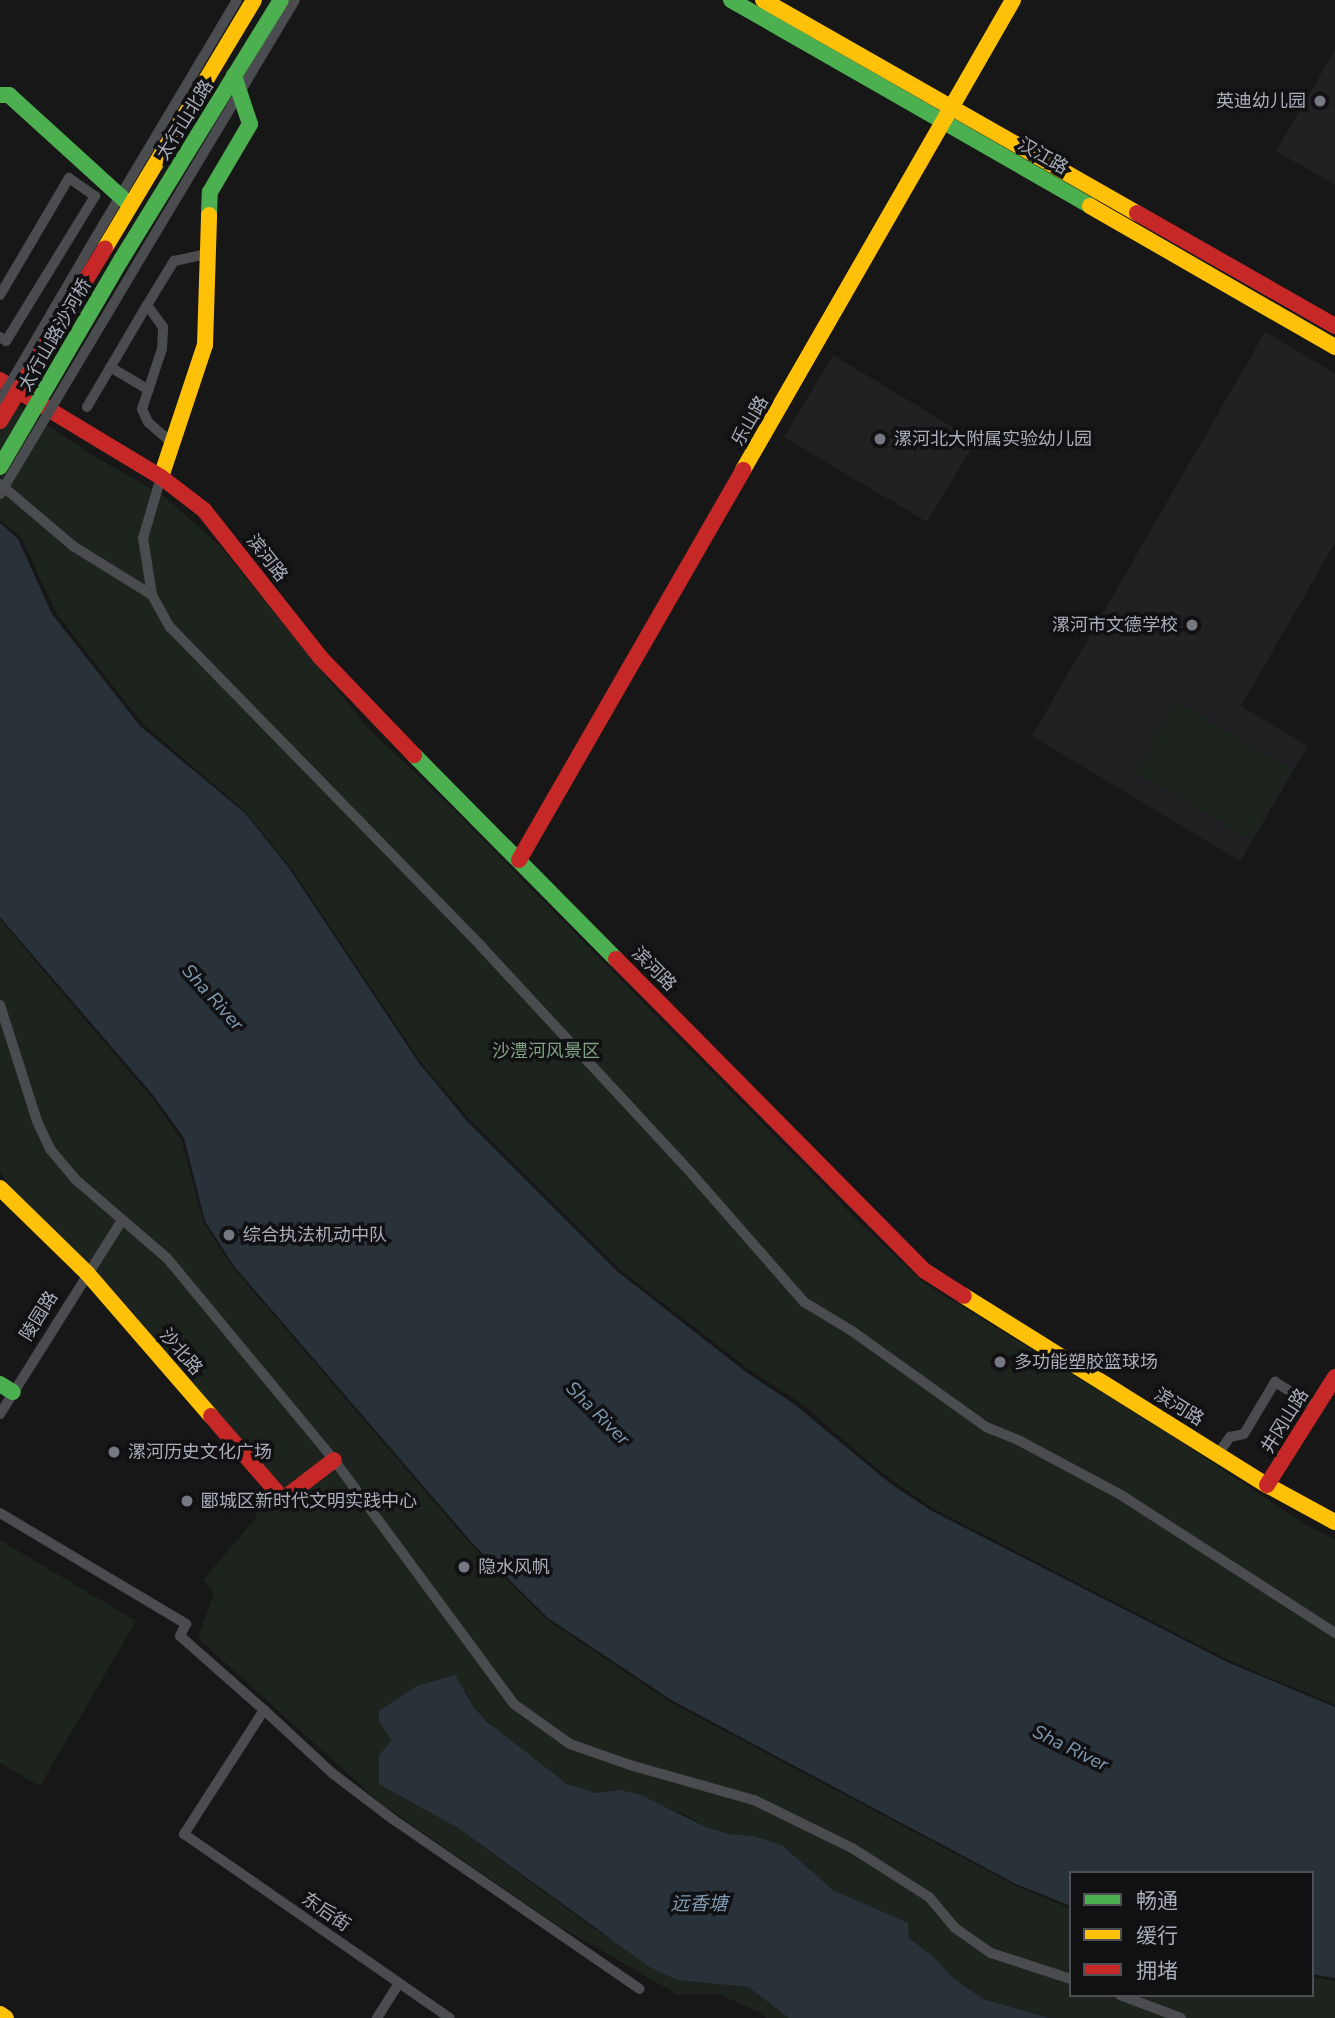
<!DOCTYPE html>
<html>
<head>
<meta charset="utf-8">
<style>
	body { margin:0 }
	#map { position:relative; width:1335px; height:2018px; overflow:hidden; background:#171717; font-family:"Nunito Sans","Noto Sans SC",sans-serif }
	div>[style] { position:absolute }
	.built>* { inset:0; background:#212123 }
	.green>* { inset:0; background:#1d241e }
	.water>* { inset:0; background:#2a3239 }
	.street>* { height:10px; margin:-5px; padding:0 5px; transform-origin:5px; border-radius:5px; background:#4b4c50 }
	.fast>* { height:16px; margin:-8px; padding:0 8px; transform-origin:8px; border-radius:8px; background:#4caf50 }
	.slow>* { height:16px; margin:-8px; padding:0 8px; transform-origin:8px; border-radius:8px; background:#ffc107 }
	.jam>* { height:16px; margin:-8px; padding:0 8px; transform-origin:8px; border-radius:8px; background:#c62828 }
	.street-bridge>* { height:10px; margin:-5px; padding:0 5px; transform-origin:5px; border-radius:5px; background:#4b4c50 }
	.fast-bridge>* { height:16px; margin:-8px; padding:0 8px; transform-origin:8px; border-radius:8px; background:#4caf50 }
	.jam-bridge>* { height:16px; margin:-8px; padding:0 8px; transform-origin:8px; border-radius:8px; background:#c62828 }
	.dots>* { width:19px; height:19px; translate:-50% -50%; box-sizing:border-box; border:4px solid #111113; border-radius:50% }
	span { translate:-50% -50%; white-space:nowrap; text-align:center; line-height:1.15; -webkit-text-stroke:7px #111113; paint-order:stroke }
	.poi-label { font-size:18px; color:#a8adb8 }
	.right { translate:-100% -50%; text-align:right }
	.left { translate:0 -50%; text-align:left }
	.street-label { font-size:18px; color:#a8adb8 }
	.park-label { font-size:18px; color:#7fa381 }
	.water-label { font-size:19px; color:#7f9bb3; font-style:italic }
	.legend { position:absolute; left:1069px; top:1871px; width:245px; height:126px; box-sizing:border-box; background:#111113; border:2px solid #4d4f55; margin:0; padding:9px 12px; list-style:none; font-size:21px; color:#a8adb8 }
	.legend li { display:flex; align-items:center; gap:14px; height:35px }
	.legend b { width:35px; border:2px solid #4d4f55 }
</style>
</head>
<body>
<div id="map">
	<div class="built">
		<div style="clip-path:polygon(1335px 50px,1335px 185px,1276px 151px)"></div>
		<div style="clip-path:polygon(1265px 332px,1335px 373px,1335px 543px,1241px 706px,1308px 746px,1240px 861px,1032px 736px)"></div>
		<div style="clip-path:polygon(833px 355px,976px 441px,927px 522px,784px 437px)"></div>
	</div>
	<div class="green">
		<div style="clip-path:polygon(0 394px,89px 453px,165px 497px,221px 547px,369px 729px,452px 808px,862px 1225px,924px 1283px,1172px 1436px,1306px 1525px,1335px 1539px,1335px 1705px,1226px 1659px,932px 1508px,881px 1472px,802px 1404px,747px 1368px,620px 1270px,470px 1120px,422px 1064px,291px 868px,246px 812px,142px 723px,56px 613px,21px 537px,0 520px)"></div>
		<div style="clip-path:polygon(1177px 702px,1290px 769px,1249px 839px,1136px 772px)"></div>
		<div style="clip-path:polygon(0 920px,153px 1099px,181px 1139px,204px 1224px,233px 1268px,472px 1546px,547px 1620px,672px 1703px,1014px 1885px,1071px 1909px,1071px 1995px,1312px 1995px,1312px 1977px,1335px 1981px,1335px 2018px,1049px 2018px,983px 1999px,953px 1978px,935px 1958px,909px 1938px,908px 1923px,833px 1890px,782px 1845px,754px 1836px,729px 1834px,706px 1827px,684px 1814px,620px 1790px,596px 1793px,567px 1784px,504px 1738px,473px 1706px,465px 1690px,387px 1731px,393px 1741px,380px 1784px,458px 1828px,587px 1924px,677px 1980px,748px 1987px,789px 2018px,766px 2018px,759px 2012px,718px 1994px,678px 1995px,554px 1923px,379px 1802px,198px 1638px,214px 1593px,203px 1580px,255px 1519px,270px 1474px,113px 1290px,13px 1191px,0 1172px)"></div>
		<div style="clip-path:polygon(0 1540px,136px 1621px,40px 1786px,0 1763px)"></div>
	</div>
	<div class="water">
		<div style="clip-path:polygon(0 523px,18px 539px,52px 614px,140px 726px,245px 813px,289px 868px,419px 1063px,468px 1122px,618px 1272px,746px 1372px,794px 1404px,891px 1484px,932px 1511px,1227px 1662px,1335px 1707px,1335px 1978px,1312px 1974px,1312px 1873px,1071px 1873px,1071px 1906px,1016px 1884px,673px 1701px,548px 1618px,474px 1545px,234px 1266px,205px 1221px,184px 1138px,153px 1095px,0 917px)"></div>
		<div style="clip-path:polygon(455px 1675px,473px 1706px,487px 1722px,567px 1784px,596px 1793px,620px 1790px,641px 1795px,706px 1827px,729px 1834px,754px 1836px,782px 1845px,833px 1890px,908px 1923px,909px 1938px,935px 1958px,953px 1978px,983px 1999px,1049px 2018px,789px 2018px,748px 1987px,677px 1980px,648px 1966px,458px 1828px,379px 1784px,379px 1755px,392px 1741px,379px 1721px,379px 1711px,417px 1686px)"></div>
	</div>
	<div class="street">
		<div style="left:94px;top:240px;width:279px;rotate:-59.2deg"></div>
		<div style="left:134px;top:269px;width:313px;rotate:-59.1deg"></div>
		<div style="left:0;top:295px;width:136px;rotate:-59.5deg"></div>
		<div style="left:69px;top:178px;width:32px;rotate:35deg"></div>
		<div style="left:95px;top:196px;width:170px;rotate:121.5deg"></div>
		<div style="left:6px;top:341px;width:7px;rotate:-146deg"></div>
		<div style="left:110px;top:367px;width:45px;rotate:30.5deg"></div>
		<div style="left:87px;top:407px;width:118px;rotate:-59.5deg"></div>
		<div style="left:172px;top:443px;width:32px;rotate:-139deg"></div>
		<div style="left:148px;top:422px;width:14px;rotate:-115deg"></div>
		<div style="left:142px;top:409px;width:63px;rotate:-71.6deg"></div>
		<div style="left:162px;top:349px;width:22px;rotate:-87deg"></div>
		<div style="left:163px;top:327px;width:27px;rotate:-126deg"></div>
		<div style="left:147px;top:305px;width:52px;rotate:-58.5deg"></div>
		<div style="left:174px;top:261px;width:35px;rotate:-12deg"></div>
		<div style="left:161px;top:477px;width:64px;rotate:106.4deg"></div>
		<div style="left:143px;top:538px;width:58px;rotate:81deg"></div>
		<div style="left:152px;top:595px;width:37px;rotate:61deg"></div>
		<div style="left:170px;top:627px;width:446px;rotate:45.7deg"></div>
		<div style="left:481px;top:946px;width:311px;rotate:47.2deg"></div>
		<div style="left:692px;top:1174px;width:170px;rotate:48.8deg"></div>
		<div style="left:804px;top:1302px;width:56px;rotate:31.1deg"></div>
		<div style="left:852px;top:1331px;width:165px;rotate:35.6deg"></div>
		<div style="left:986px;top:1427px;width:37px;rotate:22deg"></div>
		<div style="left:1020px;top:1441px;width:115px;rotate:28.1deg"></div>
		<div style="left:1121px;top:1495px;width:255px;rotate:32.8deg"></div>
		<div style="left:0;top:484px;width:96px;rotate:40.3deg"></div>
		<div style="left:73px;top:546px;width:93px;rotate:31.8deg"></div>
		<div style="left:0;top:1005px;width:122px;rotate:72.3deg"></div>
		<div style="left:37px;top:1121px;width:31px;rotate:65deg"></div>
		<div style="left:50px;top:1149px;width:39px;rotate:50deg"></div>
		<div style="left:75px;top:1179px;width:121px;rotate:40.7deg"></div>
		<div style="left:167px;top:1258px;width:262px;rotate:50.4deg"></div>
		<div style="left:334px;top:1460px;width:303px;rotate:53.6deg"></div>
		<div style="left:514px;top:1704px;width:69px;rotate:35.5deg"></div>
		<div style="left:570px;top:1744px;width:64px;rotate:19.3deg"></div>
		<div style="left:630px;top:1765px;width:129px;rotate:15.8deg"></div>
		<div style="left:754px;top:1800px;width:109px;rotate:26.1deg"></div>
		<div style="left:852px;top:1848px;width:91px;rotate:32.5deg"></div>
		<div style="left:929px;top:1897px;width:40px;rotate:50deg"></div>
		<div style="left:955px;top:1928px;width:44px;rotate:34.8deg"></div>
		<div style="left:991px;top:1953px;width:84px;rotate:18deg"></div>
		<div style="left:0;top:1414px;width:229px;rotate:-57.8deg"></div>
		<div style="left:1218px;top:1454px;width:21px;rotate:-55deg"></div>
		<div style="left:1230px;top:1437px;width:14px;rotate:-12deg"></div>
		<div style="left:1244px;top:1434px;width:61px;rotate:-59.2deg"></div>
		<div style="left:1275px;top:1382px;width:48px;rotate:31.4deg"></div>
		<div style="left:0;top:1513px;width:217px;rotate:30.8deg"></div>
		<div style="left:186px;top:1624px;width:13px;rotate:117deg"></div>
		<div style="left:180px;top:1636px;width:112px;rotate:41.4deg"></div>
		<div style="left:264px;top:1710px;width:148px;rotate:122.8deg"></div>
		<div style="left:184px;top:1834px;width:323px;rotate:34.7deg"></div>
		<div style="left:264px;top:1710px;width:93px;rotate:42.8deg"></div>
		<div style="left:332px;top:1773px;width:78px;rotate:37.2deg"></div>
		<div style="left:394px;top:1820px;width:298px;rotate:34.5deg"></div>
		<div style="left:1120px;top:1995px;width:65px;rotate:20.7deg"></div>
		<div style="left:377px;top:2018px;width:41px;rotate:-57.8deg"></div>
	</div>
	<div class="fast">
		<div style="left:731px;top:0;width:414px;rotate:29.8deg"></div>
		<div style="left:0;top:95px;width:9px"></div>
		<div style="left:9px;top:95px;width:164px;rotate:42.3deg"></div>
		<div style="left:209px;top:215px;width:23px;rotate:-88deg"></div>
		<div style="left:210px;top:192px;width:79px;rotate:-59.5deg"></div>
		<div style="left:250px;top:124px;width:51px;rotate:-108.4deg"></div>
		<div style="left:121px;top:260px;width:305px;rotate:-58.4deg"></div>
		<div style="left:414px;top:755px;width:287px;rotate:45.3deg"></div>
		<div style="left:0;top:1384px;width:15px;rotate:32deg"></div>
	</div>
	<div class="slow">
		<div style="left:763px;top:0;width:430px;rotate:29.7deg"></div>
		<div style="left:1090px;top:206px;width:283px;rotate:29.9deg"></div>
		<div style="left:105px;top:248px;width:289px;rotate:-59deg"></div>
		<div style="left:743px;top:470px;width:542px;rotate:-60.12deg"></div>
		<div style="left:161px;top:477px;width:139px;rotate:-71.6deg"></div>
		<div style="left:205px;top:345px;width:130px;rotate:-88.2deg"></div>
		<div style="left:0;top:1188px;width:122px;rotate:44.3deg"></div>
		<div style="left:87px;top:1273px;width:189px;rotate:49.1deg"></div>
		<div style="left:964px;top:1296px;width:357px;rotate:32deg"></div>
		<div style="left:1267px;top:1485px;width:77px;rotate:28.6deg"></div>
		<div style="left:0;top:2014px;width:7px;rotate:34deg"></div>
	</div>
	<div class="jam">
		<div style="left:1137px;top:213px;width:228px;rotate:29.7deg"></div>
		<div style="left:0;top:380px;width:188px;rotate:31.1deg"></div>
		<div style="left:161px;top:477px;width:54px;rotate:37.5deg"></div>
		<div style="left:204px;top:510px;width:187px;rotate:51.7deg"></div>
		<div style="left:320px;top:657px;width:136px;rotate:46.2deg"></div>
		<div style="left:519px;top:860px;width:450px;rotate:-60.1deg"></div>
		<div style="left:616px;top:959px;width:439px;rotate:45.3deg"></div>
		<div style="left:925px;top:1271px;width:46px;rotate:32.7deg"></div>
		<div style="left:211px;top:1416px;width:110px;rotate:49.1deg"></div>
		<div style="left:283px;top:1499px;width:64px;rotate:-37.4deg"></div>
		<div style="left:1267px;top:1485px;width:128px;rotate:-57.8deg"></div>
	</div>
	<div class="street-bridge">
		<div style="left:0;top:401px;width:186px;rotate:-59.7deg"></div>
		<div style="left:0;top:494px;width:262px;rotate:-59.2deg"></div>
	</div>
	<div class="fast-bridge">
		<div style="left:0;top:467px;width:240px;rotate:-59.7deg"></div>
	</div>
	<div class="jam-bridge">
		<div style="left:0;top:421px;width:202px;rotate:-58.7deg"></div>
	</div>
	<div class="dots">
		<div style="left:1320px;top:101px;background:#757880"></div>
		<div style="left:880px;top:439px;background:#757880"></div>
		<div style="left:1192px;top:625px;background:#757880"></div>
		<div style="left:229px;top:1235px;background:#757880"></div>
		<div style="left:1000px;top:1362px;background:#757880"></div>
		<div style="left:114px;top:1452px;background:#757880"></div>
		<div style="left:187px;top:1501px;background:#757880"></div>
		<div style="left:464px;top:1567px;background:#757880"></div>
	</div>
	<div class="poi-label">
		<span class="right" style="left:1306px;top:101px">英迪幼儿园</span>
		<span class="left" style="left:894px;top:439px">漯河北大附属实验幼儿园</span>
		<span class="right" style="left:1178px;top:625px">漯河市文德学校</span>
		<span class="left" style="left:243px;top:1235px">综合执法机动中队</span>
		<span class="left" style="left:1014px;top:1362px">多功能塑胶篮球场</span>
		<span class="left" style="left:128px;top:1452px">漯河历史文化广场</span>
		<span class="left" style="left:201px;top:1501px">郾城区新时代文明实践中心</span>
		<span class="left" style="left:478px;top:1567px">隐水风帆</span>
	</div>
	<div class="street-label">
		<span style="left:185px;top:120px;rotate:-58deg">太行山北路</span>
		<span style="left:1043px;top:156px;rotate:30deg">汉江路</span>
		<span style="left:55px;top:335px;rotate:-60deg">太行山路沙河桥</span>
		<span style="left:750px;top:421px;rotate:-60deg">乐山路</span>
		<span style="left:267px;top:558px;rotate:52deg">滨河路</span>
		<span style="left:654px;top:969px;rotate:45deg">滨河路</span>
		<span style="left:39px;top:1316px;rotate:-58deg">陵园路</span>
		<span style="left:181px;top:1352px;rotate:49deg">沙北路</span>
		<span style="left:1179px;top:1407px;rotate:32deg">滨河路</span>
		<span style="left:1285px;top:1421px;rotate:-58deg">井冈山路</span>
		<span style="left:326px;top:1912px;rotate:34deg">东后街</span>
	</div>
	<div class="park-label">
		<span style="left:546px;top:1051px">沙澧河风景区</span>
	</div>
	<div class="water-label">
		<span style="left:212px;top:998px;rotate:48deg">Sha River</span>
		<span style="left:597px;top:1414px;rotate:45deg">Sha River</span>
		<span style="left:1070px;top:1749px;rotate:26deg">Sha River</span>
		<span style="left:699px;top:1905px">远香塘</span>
	</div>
	<ul class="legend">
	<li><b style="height:9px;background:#4caf50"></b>畅通</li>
	<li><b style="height:9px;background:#ffc107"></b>缓行</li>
	<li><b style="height:9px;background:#c62828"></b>拥堵</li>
	</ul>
</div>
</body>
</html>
